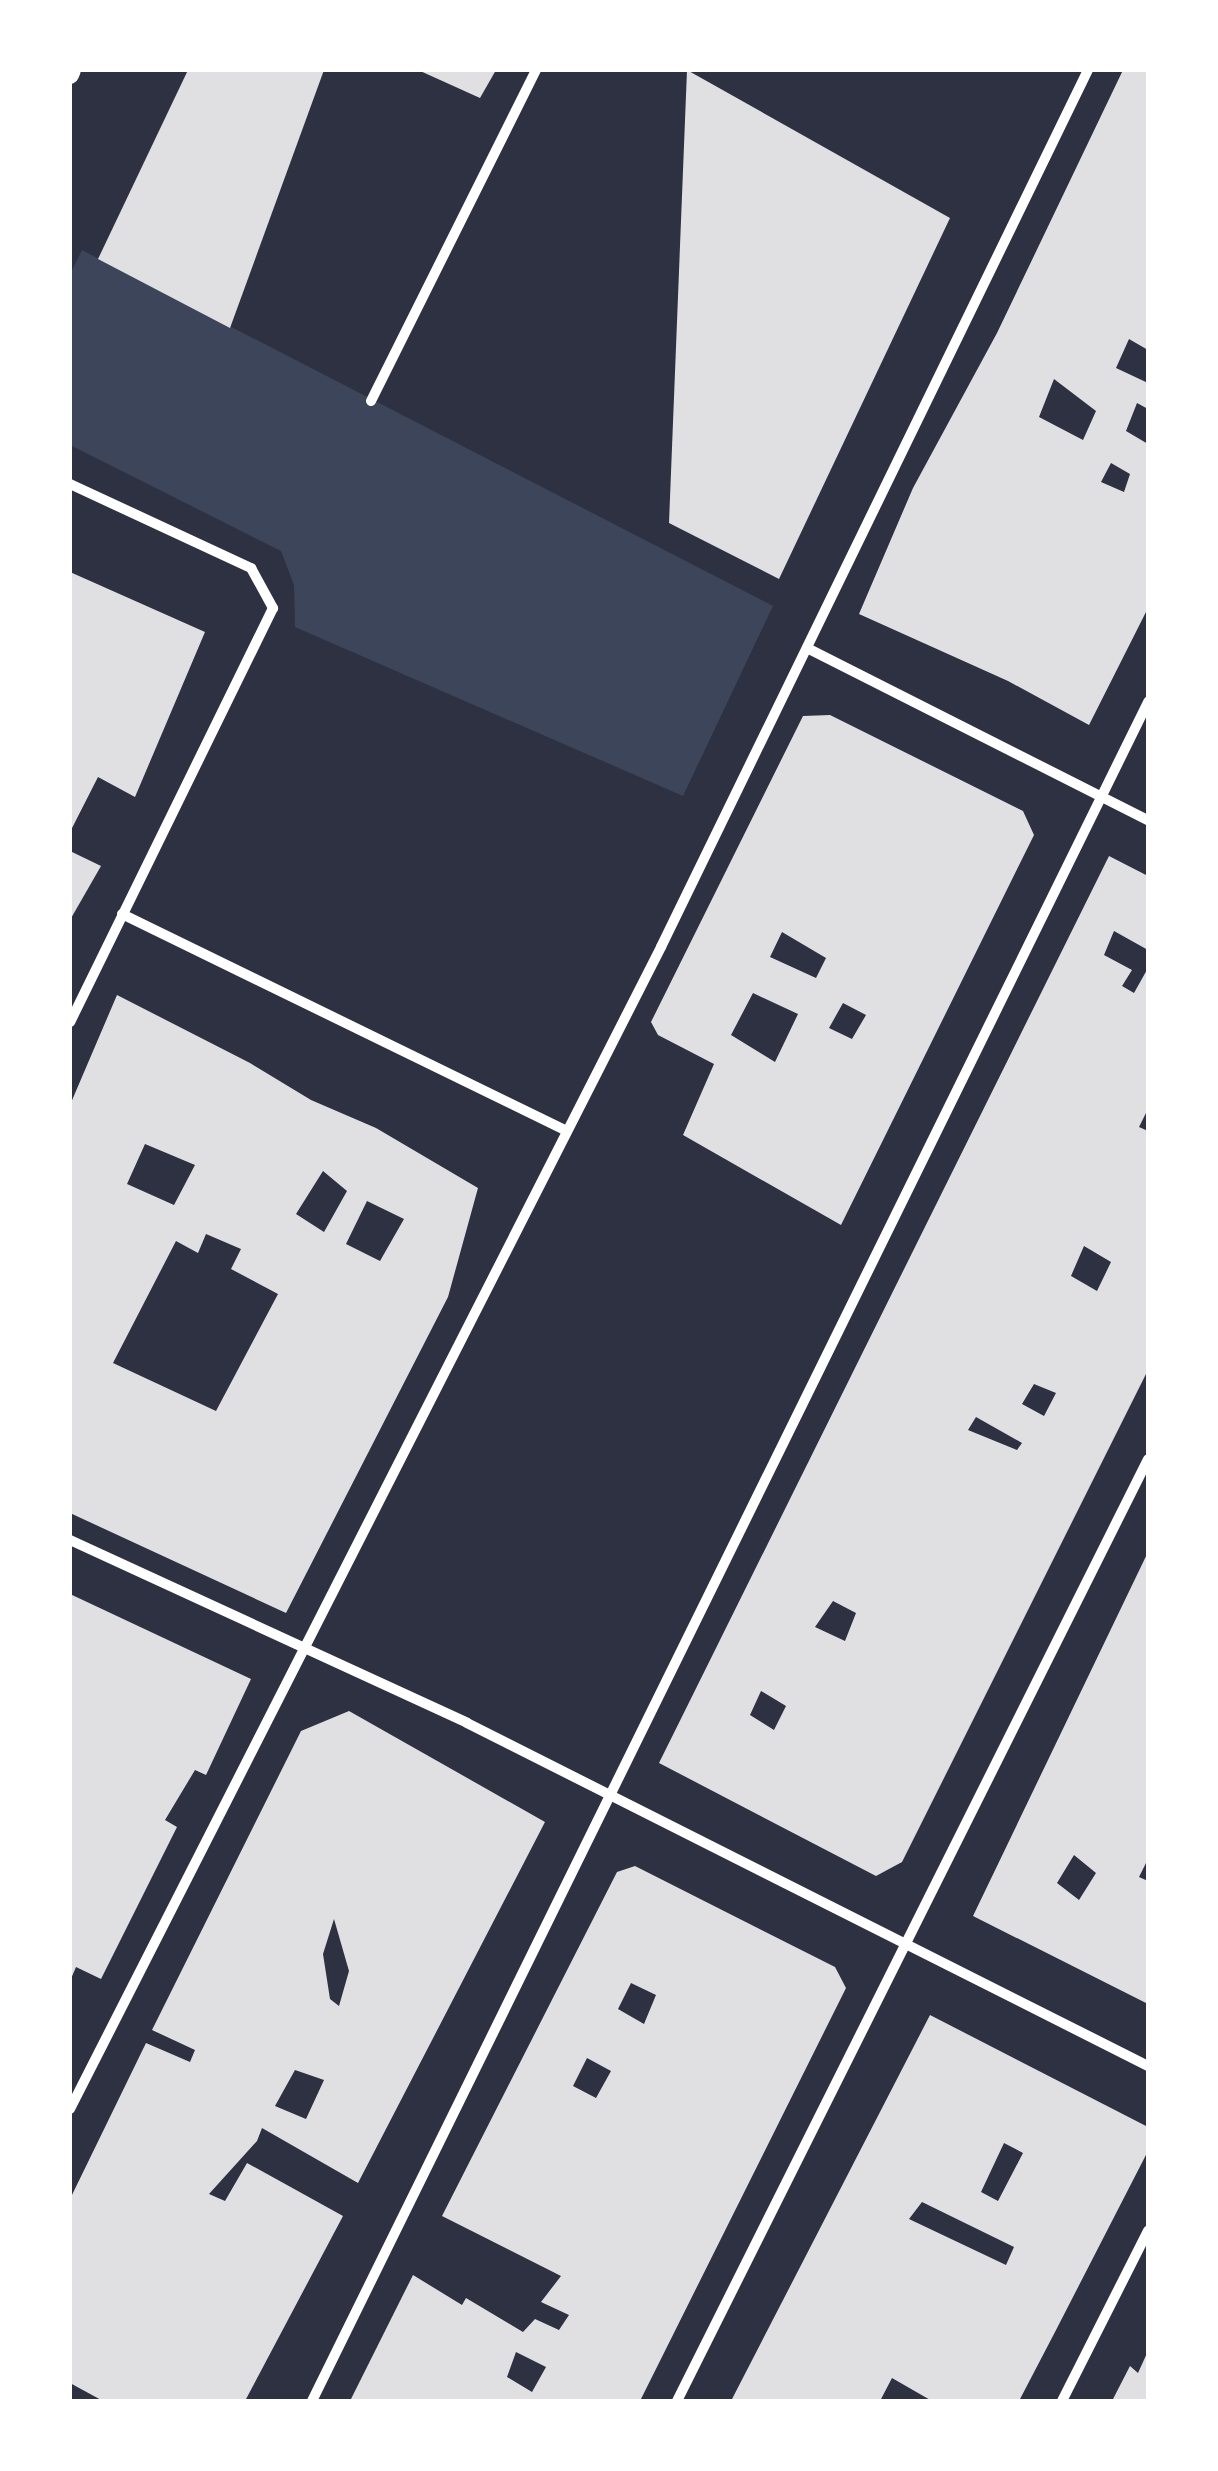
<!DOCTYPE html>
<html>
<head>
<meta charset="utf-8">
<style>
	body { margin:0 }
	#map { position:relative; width:1218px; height:2471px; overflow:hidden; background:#2d3142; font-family:Barlow,sans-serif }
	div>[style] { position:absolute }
	.green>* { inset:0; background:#3c4559 }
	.building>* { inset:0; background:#e0e0e3 }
	.minor>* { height:10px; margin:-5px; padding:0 5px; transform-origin:5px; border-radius:5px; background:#fff }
	.tertiary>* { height:18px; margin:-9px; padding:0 9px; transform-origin:9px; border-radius:9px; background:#fff }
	span { translate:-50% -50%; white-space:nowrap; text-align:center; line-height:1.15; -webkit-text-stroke:8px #fff; paint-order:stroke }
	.frame { position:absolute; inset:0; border:72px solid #fff; pointer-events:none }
</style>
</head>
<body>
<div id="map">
	<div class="green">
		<div style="clip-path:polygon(82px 250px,773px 606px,683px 796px,295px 627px,294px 585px,281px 551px,70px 445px,70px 274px)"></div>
	</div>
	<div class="building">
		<div style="clip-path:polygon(188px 70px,324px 70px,230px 328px,98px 259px)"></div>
		<div style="clip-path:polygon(418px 70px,496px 70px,480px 98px)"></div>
		<div style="clip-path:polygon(687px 70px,950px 218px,779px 579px,669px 523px)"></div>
		<div style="clip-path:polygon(evenodd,1123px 70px,1148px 70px,1148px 350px,1129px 339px,1116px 368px,1148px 383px,1148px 409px,1137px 403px,1126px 431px,1148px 444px,1148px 608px,1089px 725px,1008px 681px,859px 614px,913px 488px,997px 333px,1123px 70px,1054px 379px,1096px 411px,1083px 440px,1039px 417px,1054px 379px,1123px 70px,1111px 463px,1130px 474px,1124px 492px,1101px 482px,1111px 463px)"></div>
		<div style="clip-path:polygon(70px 572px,205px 632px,135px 797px,98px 777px,70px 832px)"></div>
		<div style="clip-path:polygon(evenodd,830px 715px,1023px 811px,1034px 835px,841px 1225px,683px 1135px,714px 1064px,658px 1035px,651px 1022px,803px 716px,830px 715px,782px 932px,826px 958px,816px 978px,770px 957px,782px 932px,830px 715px,753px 993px,798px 1014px,775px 1062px,731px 1035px,753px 993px,830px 715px,843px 1003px,866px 1015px,852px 1039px,829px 1028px,843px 1003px)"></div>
		<div style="clip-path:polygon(70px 851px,101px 866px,70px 920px)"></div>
		<div style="clip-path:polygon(evenodd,1109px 856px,1148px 876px,1148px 950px,1114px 931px,1104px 955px,1132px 970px,1122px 986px,1134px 993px,1148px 968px,1148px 1109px,1139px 1127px,1148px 1131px,1148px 1370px,902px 1862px,876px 1876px,659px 1763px,1109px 856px,1084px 1246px,1111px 1262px,1097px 1291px,1071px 1276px,1084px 1246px,1109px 856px,1034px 1384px,1056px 1393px,1044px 1416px,1022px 1404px,1034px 1384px,1109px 856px,976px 1417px,1022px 1443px,1017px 1450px,968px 1430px,976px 1417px,1109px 856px,833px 1601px,856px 1613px,845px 1641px,815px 1627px,833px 1601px,1109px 856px,761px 1691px,786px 1706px,774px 1730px,750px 1715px,761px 1691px)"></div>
		<div style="clip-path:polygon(evenodd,117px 995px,250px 1063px,311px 1100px,376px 1128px,478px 1188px,448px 1297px,286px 1613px,70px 1513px,70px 1105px,117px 995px,145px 1144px,195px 1165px,174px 1205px,127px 1184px,145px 1144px,117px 995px,323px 1171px,347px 1191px,324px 1232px,296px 1214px,323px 1171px,117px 995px,367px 1201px,404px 1219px,380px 1261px,346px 1244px,367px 1201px,117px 995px,206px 1234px,241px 1249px,231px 1269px,278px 1294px,216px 1411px,113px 1363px,176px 1241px,198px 1253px,206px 1234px)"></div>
		<div style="clip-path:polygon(evenodd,1148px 1552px,1148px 1859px,1139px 1877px,1148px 1881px,1148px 2004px,973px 1916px,1148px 1552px,1074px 1855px,1096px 1873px,1079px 1900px,1057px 1883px,1074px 1855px)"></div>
		<div style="clip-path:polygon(70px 1594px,251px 1679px,206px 1775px,195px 1770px,165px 1820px,177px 1827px,101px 1979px,76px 1967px,70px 1981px)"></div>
		<div style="clip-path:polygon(evenodd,349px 1711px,545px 1822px,358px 2183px,262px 2128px,257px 2141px,209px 2194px,225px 2201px,247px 2163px,343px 2216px,245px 2401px,103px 2401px,70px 2383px,70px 2199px,146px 2043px,190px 2062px,195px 2050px,152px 2030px,301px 1731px,349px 1711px,334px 1919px,349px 1971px,339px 2006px,330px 1999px,323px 1954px,334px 1919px,349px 1711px,295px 2070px,324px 2080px,306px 2119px,275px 2106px,295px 2070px)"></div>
		<div style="clip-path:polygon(evenodd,635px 1866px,835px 1967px,846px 1988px,640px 2401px,350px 2401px,413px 2275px,462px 2305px,466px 2298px,523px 2332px,535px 2319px,559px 2330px,569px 2315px,541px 2302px,561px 2276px,442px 2216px,617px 1872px,635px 1866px,631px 1983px,656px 1995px,644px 2024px,618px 2009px,631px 1983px,635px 1866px,587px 2058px,611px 2071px,596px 2098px,573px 2086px,587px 2058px,635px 1866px,516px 2352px,546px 2367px,532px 2392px,507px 2377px,516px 2352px)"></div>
		<div style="clip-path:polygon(evenodd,930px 2015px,1148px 2127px,1148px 2151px,1055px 2332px,1019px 2401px,932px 2401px,892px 2378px,880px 2401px,731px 2401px,930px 2015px,1004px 2143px,1023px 2153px,998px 2201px,981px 2192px,1004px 2143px,930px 2015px,922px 2202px,1014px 2247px,1006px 2265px,909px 2219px,922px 2202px)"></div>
		<div style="clip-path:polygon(1148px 2351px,1148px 2401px,1112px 2401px,1130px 2366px,1138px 2373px)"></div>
	</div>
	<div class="minor">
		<div style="left:371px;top:401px;width:370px;rotate:-63.5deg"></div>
		<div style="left:70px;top:484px;width:200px;rotate:24.9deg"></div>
		<div style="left:251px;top:568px;width:46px;rotate:61.2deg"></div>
		<div style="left:273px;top:608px;width:461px;rotate:116.1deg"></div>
		<div style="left:807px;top:648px;width:382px;rotate:26.8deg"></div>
		<div style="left:122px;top:914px;width:495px;rotate:26deg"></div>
		<div style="left:70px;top:1540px;width:437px;rotate:24.7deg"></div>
		<div style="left:467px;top:1723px;width:763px;rotate:26.73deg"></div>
		<div style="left:70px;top:2109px;width:1304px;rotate:-63.04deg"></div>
		<div style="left:661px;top:947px;width:975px;rotate:-64.04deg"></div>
		<div style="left:312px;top:2401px;width:1894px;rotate:-63.8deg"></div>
		<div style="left:677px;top:2401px;width:1053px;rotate:-63.43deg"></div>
		<div style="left:1062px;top:2401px;width:191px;rotate:-63.2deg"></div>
	</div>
	<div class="tertiary">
		<div style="left:70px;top:75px;width:5px;rotate:-68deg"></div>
	</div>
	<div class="frame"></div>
</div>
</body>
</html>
